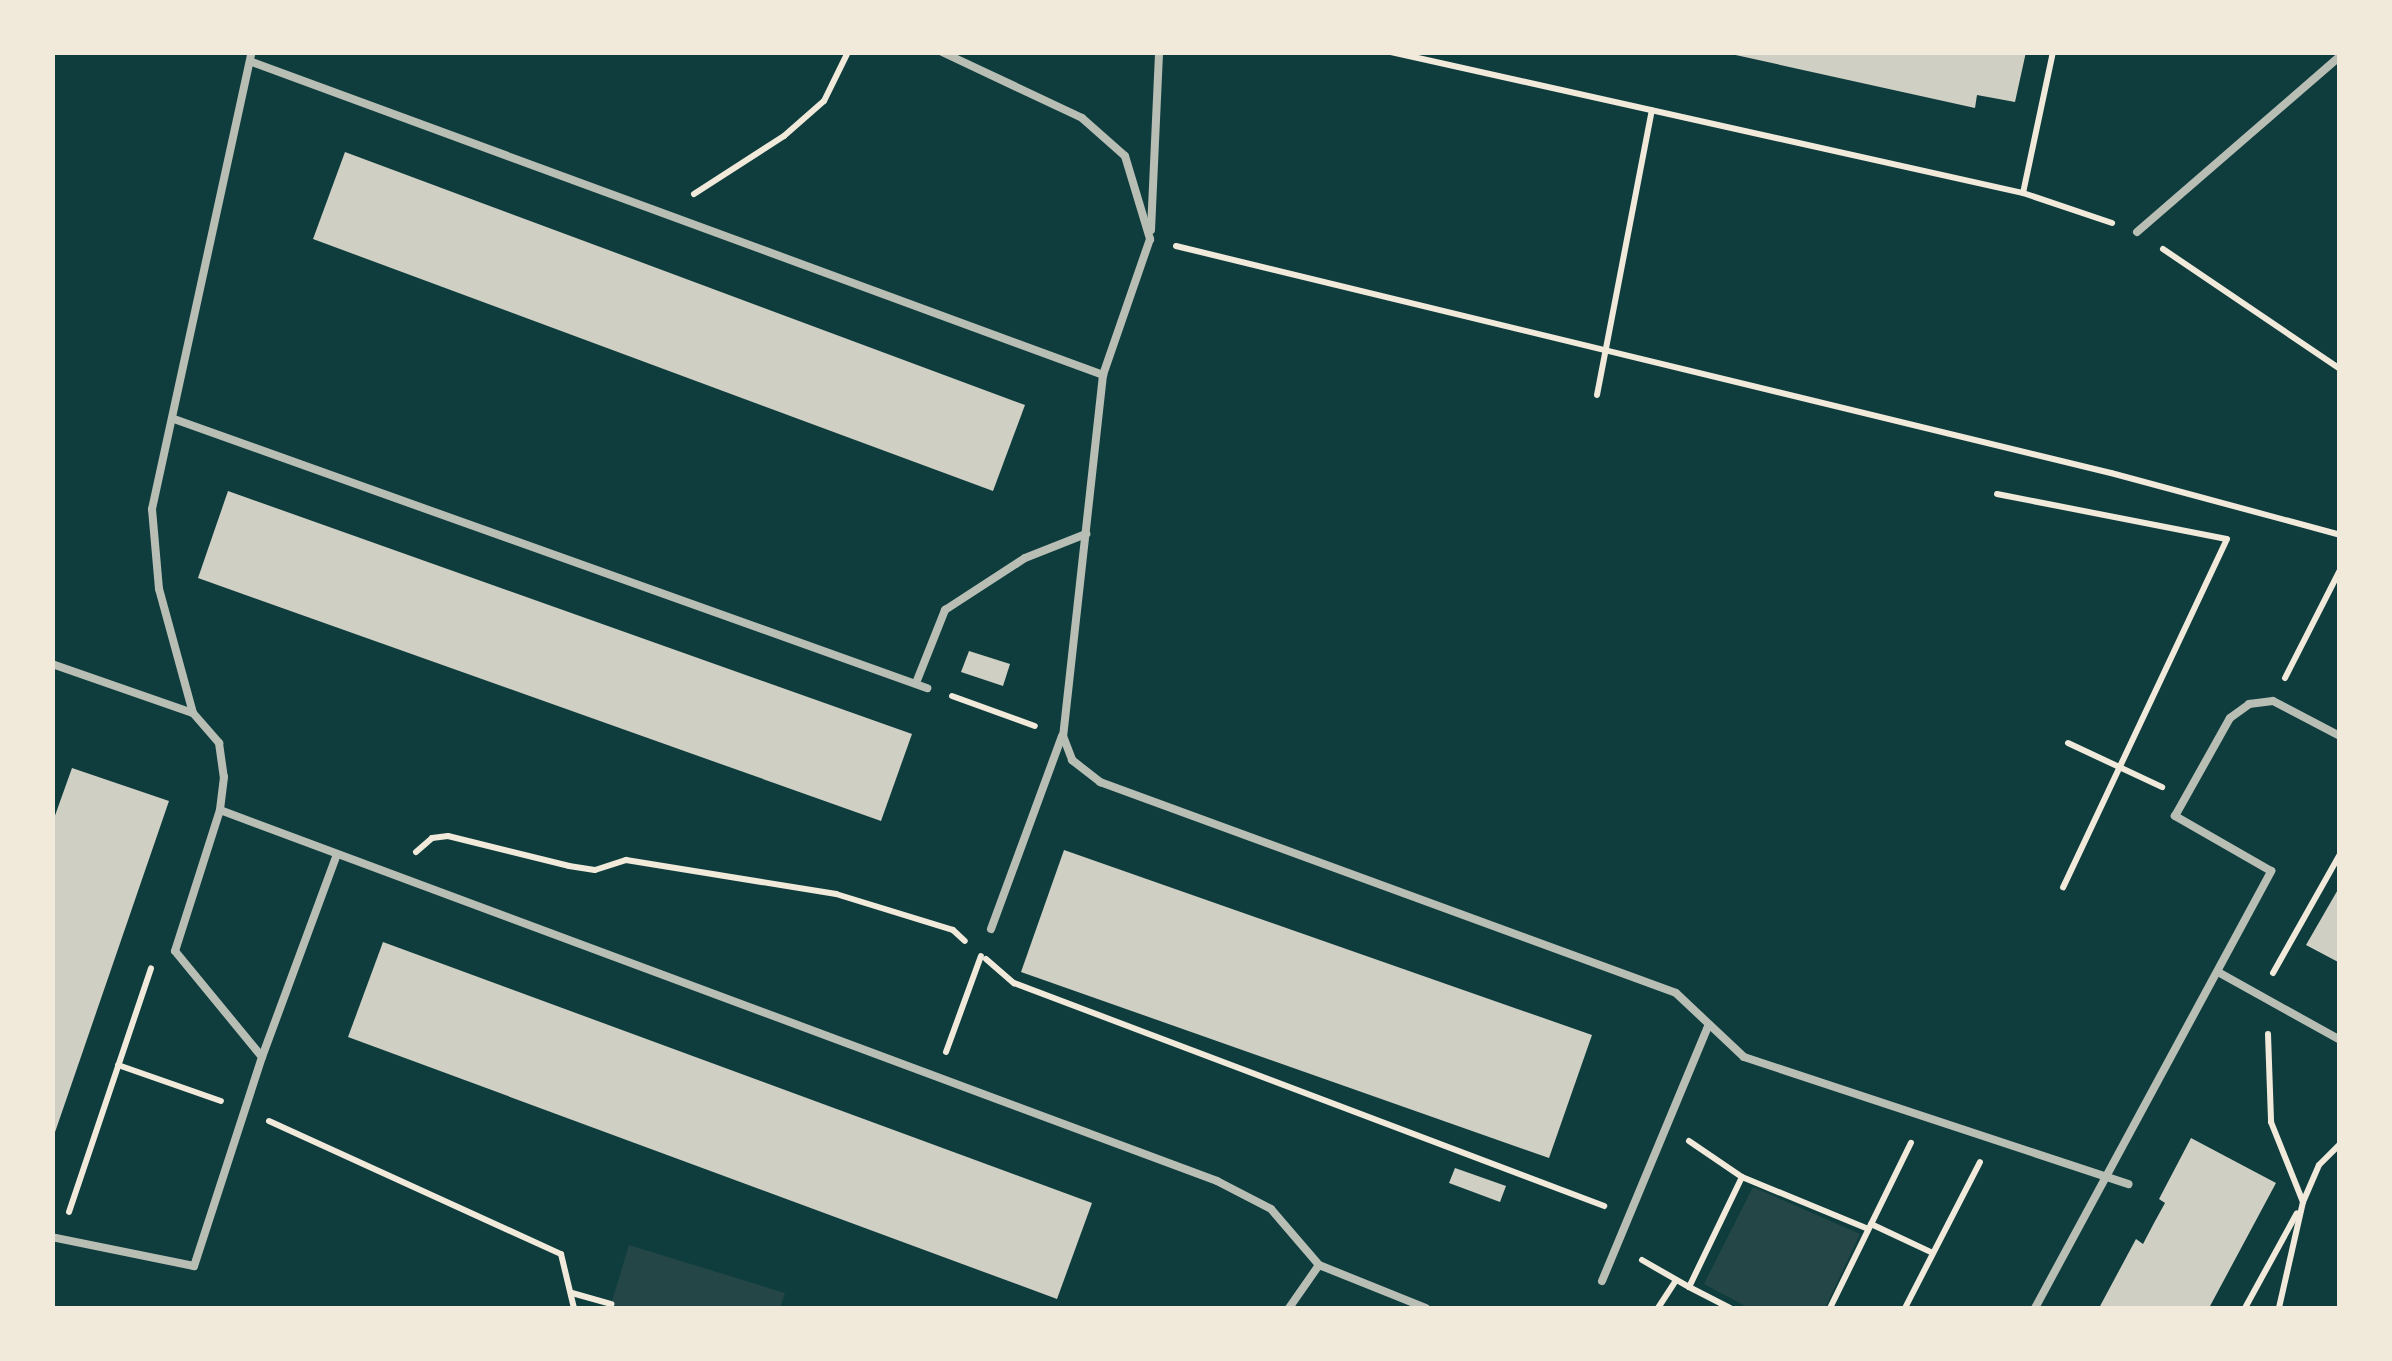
<!DOCTYPE html>
<html>
<head>
<meta charset="utf-8">
<style>
	body { margin:0 }
	#map { position:relative; width:2392px; height:1361px; overflow:hidden; background:#0f3d3e; font-family:Mulish,sans-serif }
	div>[style] { position:absolute }
	.green>* { inset:0; background:#244646 }
	.building>* { inset:0; background:#cfcfc3 }
	.path>* { height:6px; margin:-3px; padding:0 3px; transform-origin:3px; border-radius:3px; background:#f1e9da }
	.service>* { height:8px; margin:-4px; padding:0 4px; transform-origin:4px; border-radius:4px; background:#b8beb3 }
	span { translate:-50% -50%; white-space:nowrap; text-align:center; line-height:1.15; -webkit-text-stroke:8px #f1e9da; paint-order:stroke }
	.frame { position:absolute; inset:0; border:55px solid #f1e9da; pointer-events:none }
</style>
</head>
<body>
<div id="map">
	<div class="green">
		<div style="clip-path:polygon(1753px 1187px,1860px 1234px,1825px 1308px,1749px 1308px,1704px 1284px)"></div>
		<div style="clip-path:polygon(629px 1245px,785px 1293px,780px 1308px,610px 1308px)"></div>
	</div>
	<div class="building">
		<div style="clip-path:polygon(1722px 52px,2026px 52px,2015px 102px,1977px 95px,1975px 108px)"></div>
		<div style="clip-path:polygon(345px 152px,1025px 405px,993px 491px,313px 239px)"></div>
		<div style="clip-path:polygon(228px 491px,912px 734px,881px 821px,198px 578px)"></div>
		<div style="clip-path:polygon(969px 651px,1010px 664px,1003px 686px,961px 672px)"></div>
		<div style="clip-path:polygon(72px 768px,169px 801px,53px 1138px,52px 824px)"></div>
		<div style="clip-path:polygon(1064px 850px,1592px 1035px,1549px 1158px,1021px 972px)"></div>
		<div style="clip-path:polygon(2340px 886px,2340px 963px,2306px 945px)"></div>
		<div style="clip-path:polygon(383px 942px,1092px 1203px,1057px 1299px,348px 1037px)"></div>
		<div style="clip-path:polygon(2191px 1138px,2276px 1183px,2209px 1308px,2099px 1308px,2136px 1239px,2143px 1244px,2154px 1223px,2165px 1203px,2159px 1199px)"></div>
		<div style="clip-path:polygon(1455px 1168px,1506px 1186px,1500px 1202px,1449px 1183px)"></div>
	</div>
	<div class="path">
		<div style="left:1391px;top:52px;width:648px;rotate:12.58deg"></div>
		<div style="left:2023px;top:193px;width:94px;rotate:18.6deg"></div>
		<div style="left:2023px;top:193px;width:144px;rotate:-78deg"></div>
		<div style="left:694px;top:194px;width:107px;rotate:-32.8deg"></div>
		<div style="left:784px;top:136px;width:53px;rotate:-41.2deg"></div>
		<div style="left:824px;top:101px;width:55px;rotate:-63.9deg"></div>
		<div style="left:1176px;top:246px;width:962px;rotate:13.65deg"></div>
		<div style="left:2111px;top:473px;width:237px;rotate:15.1deg"></div>
		<div style="left:2163px;top:249px;width:214px;rotate:34.1deg"></div>
		<div style="left:1597px;top:395px;width:290px;rotate:-79.1deg"></div>
		<div style="left:1997px;top:494px;width:234px;rotate:11.1deg"></div>
		<div style="left:2227px;top:539px;width:385px;rotate:115.2deg"></div>
		<div style="left:2285px;top:678px;width:121px;rotate:-63deg"></div>
		<div style="left:952px;top:696px;width:88px;rotate:19.9deg"></div>
		<div style="left:2068px;top:743px;width:104px;rotate:25.1deg"></div>
		<div style="left:416px;top:852px;width:21px;rotate:-41deg"></div>
		<div style="left:432px;top:838px;width:16px;rotate:-7deg"></div>
		<div style="left:448px;top:836px;width:125px;rotate:13.9deg"></div>
		<div style="left:569px;top:866px;width:26px;rotate:9deg"></div>
		<div style="left:595px;top:870px;width:33px;rotate:-18deg"></div>
		<div style="left:626px;top:860px;width:213px;rotate:9.2deg"></div>
		<div style="left:836px;top:894px;width:122px;rotate:17.1deg"></div>
		<div style="left:953px;top:930px;width:16px;rotate:43deg"></div>
		<div style="left:986px;top:959px;width:37px;rotate:41deg"></div>
		<div style="left:1014px;top:983px;width:631px;rotate:20.7deg"></div>
		<div style="left:2273px;top:973px;width:137px;rotate:-60.6deg"></div>
		<div style="left:2268px;top:1034px;width:88px;rotate:88deg"></div>
		<div style="left:2271px;top:1122px;width:86px;rotate:68.2deg"></div>
		<div style="left:2303px;top:1202px;width:109px;rotate:102.8deg"></div>
		<div style="left:946px;top:1052px;width:102px;rotate:-70deg"></div>
		<div style="left:118px;top:1065px;width:109px;rotate:19.3deg"></div>
		<div style="left:269px;top:1121px;width:321px;rotate:24.5deg"></div>
		<div style="left:561px;top:1254px;width:56px;rotate:76.5deg"></div>
		<div style="left:1689px;top:1141px;width:64px;rotate:34.2deg"></div>
		<div style="left:1742px;top:1177px;width:122px;rotate:115.7deg"></div>
		<div style="left:1689px;top:1287px;width:46px;rotate:27.1deg"></div>
		<div style="left:1742px;top:1177px;width:136px;rotate:22.4deg"></div>
		<div style="left:2303px;top:1202px;width:40px;rotate:-66.6deg"></div>
		<div style="left:2319px;top:1165px;width:30px;rotate:-45deg"></div>
		<div style="left:69px;top:1212px;width:257px;rotate:-71.4deg"></div>
		<div style="left:1871px;top:1224px;width:68px;rotate:25.1deg"></div>
		<div style="left:1642px;top:1260px;width:54px;rotate:29.9deg"></div>
		<div style="left:572px;top:1293px;width:41px;rotate:15.8deg"></div>
		<div style="left:1658px;top:1308px;width:33px;rotate:-57deg"></div>
		<div style="left:1830px;top:1308px;width:184px;rotate:-63.9deg"></div>
		<div style="left:1905px;top:1308px;width:164px;rotate:-62.8deg"></div>
		<div style="left:2245px;top:1308px;width:108px;rotate:-61.3deg"></div>
	</div>
	<div class="service">
		<div style="left:942px;top:52px;width:155px;rotate:25.2deg"></div>
		<div style="left:1082px;top:118px;width:57px;rotate:41.5deg"></div>
		<div style="left:1125px;top:156px;width:87px;rotate:73.2deg"></div>
		<div style="left:1150px;top:239px;width:144px;rotate:109.1deg"></div>
		<div style="left:1103px;top:375px;width:363px;rotate:96.3deg"></div>
		<div style="left:1063px;top:736px;width:26px;rotate:69deg"></div>
		<div style="left:1072px;top:760px;width:36px;rotate:38deg"></div>
		<div style="left:1100px;top:782px;width:613px;rotate:20.12deg"></div>
		<div style="left:1676px;top:993px;width:93px;rotate:43.3deg"></div>
		<div style="left:1744px;top:1057px;width:405px;rotate:18.3deg"></div>
		<div style="left:252px;top:62px;width:907px;rotate:20.19deg"></div>
		<div style="left:1151px;top:230px;width:178px;rotate:-87.4deg"></div>
		<div style="left:2137px;top:232px;width:269px;rotate:-40.9deg"></div>
		<div style="left:174px;top:419px;width:800px;rotate:19.66deg"></div>
		<div style="left:52px;top:664px;width:149px;rotate:19.2deg"></div>
		<div style="left:193px;top:713px;width:40px;rotate:49deg"></div>
		<div style="left:219px;top:743px;width:34px;rotate:82deg"></div>
		<div style="left:224px;top:777px;width:33px;rotate:97deg"></div>
		<div style="left:220px;top:810px;width:148px;rotate:107.7deg"></div>
		<div style="left:175px;top:951px;width:137px;rotate:50.6deg"></div>
		<div style="left:262px;top:1057px;width:220px;rotate:108deg"></div>
		<div style="left:194px;top:1266px;width:145px;rotate:-168.5deg"></div>
		<div style="left:916px;top:683px;width:79px;rotate:-68.3deg"></div>
		<div style="left:945px;top:610px;width:95px;rotate:-33deg"></div>
		<div style="left:1025px;top:558px;width:66px;rotate:-21.5deg"></div>
		<div style="left:193px;top:713px;width:129px;rotate:-105.3deg"></div>
		<div style="left:159px;top:589px;width:80px;rotate:-95deg"></div>
		<div style="left:152px;top:509px;width:468px;rotate:-77.7deg"></div>
		<div style="left:220px;top:810px;width:1064px;rotate:20.41deg"></div>
		<div style="left:1217px;top:1181px;width:61px;rotate:27.4deg"></div>
		<div style="left:1271px;top:1209px;width:74px;rotate:49.4deg"></div>
		<div style="left:991px;top:929px;width:206px;rotate:-69.8deg"></div>
		<div style="left:2218px;top:972px;width:140px;rotate:29.1deg"></div>
		<div style="left:262px;top:1057px;width:216px;rotate:-69.7deg"></div>
		<div style="left:1602px;top:1281px;width:278px;rotate:-67.4deg"></div>
		<div style="left:1289px;top:1308px;width:52px;rotate:-55.1deg"></div>
		<div style="left:1319px;top:1265px;width:115px;rotate:21.9deg"></div>
		<div style="left:2035px;top:1308px;width:497px;rotate:-61.6deg"></div>
		<div style="left:2271px;top:871px;width:111px;rotate:-150.2deg"></div>
		<div style="left:2175px;top:816px;width:112px;rotate:-60.7deg"></div>
		<div style="left:2230px;top:718px;width:24px;rotate:-36deg"></div>
		<div style="left:2249px;top:704px;width:24px;rotate:-7deg"></div>
		<div style="left:2273px;top:701px;width:76px;rotate:27.6deg"></div>
	</div>
	<div class="frame"></div>
</div>
</body>
</html>
